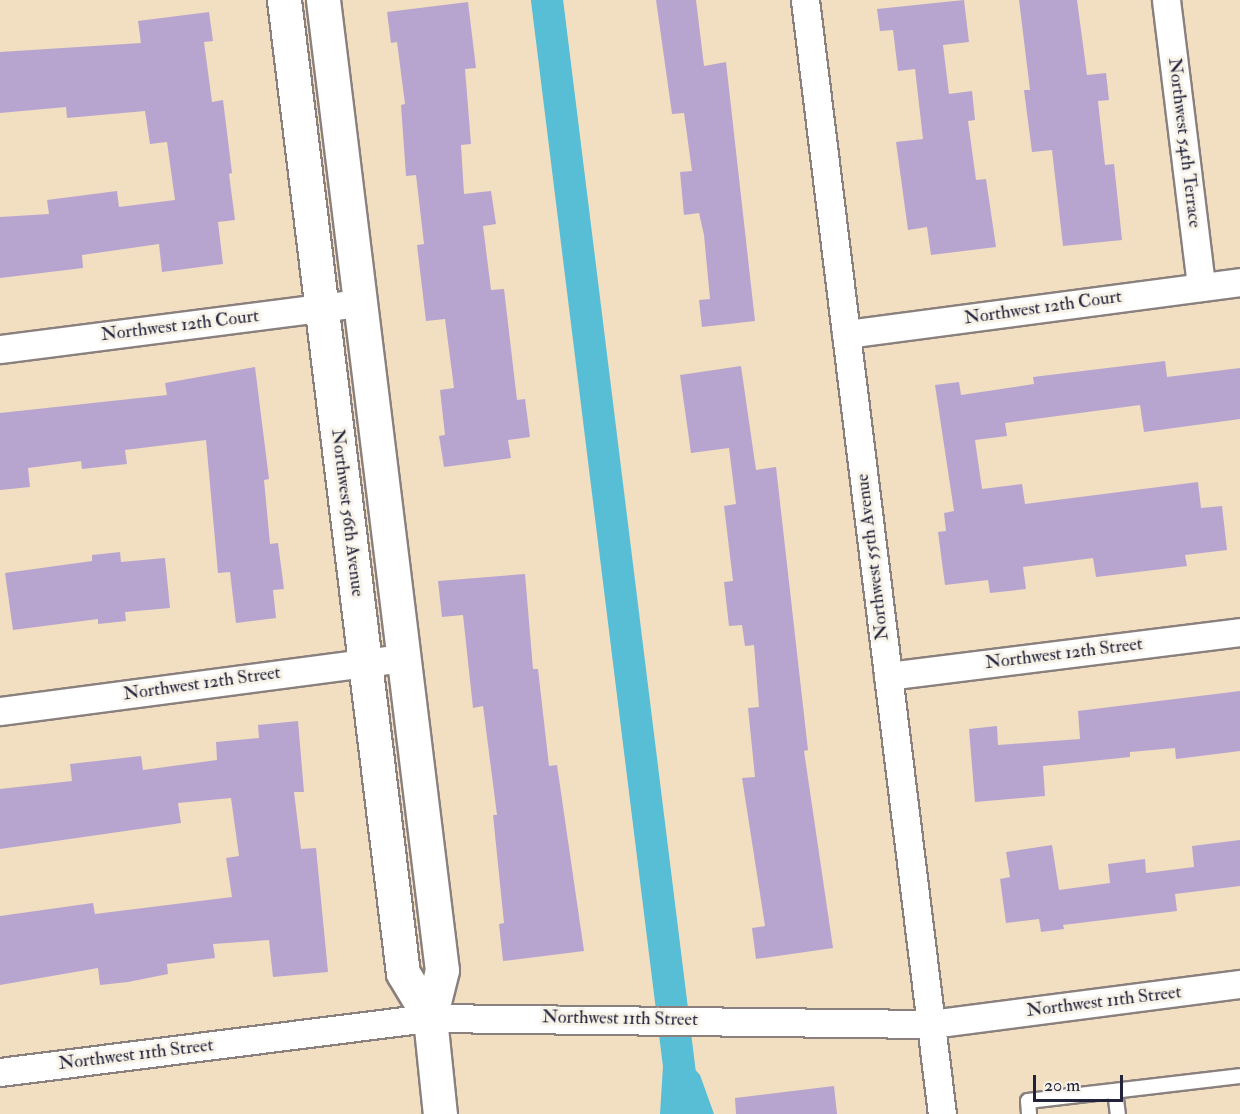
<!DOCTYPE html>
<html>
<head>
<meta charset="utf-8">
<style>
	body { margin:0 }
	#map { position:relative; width:1240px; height:1114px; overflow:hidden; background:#f2dec1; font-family:"IM FELL Double Pica",serif }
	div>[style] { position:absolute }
	.water>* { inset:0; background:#58bed6 }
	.canal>* { height:32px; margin:-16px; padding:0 16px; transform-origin:16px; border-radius:16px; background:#58bed6 }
	.building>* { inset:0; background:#b7a5cf }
	.roads { filter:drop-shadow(2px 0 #8a807e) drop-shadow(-2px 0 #8a807e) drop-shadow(0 2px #8a807e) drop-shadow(0 -2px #8a807e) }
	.service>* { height:14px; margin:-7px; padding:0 7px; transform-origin:7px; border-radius:7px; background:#fff }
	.minor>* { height:27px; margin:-13.5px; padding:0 13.5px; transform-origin:13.5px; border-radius:13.5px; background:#fff }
	.tertiary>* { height:33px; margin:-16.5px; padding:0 16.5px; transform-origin:16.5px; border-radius:16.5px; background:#fff }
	span { translate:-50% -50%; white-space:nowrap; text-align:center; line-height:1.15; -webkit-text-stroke:6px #f7f3e8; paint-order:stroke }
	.street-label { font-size:18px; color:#22223b }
	.scale { position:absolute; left:1033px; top:1075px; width:90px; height:27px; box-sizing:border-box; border:3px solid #22223b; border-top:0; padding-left:8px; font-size:18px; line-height:21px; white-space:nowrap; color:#22223b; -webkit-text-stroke:4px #f7f3e8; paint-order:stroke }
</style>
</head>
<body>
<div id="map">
	<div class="water">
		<div style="clip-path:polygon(680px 1041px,688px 1048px,690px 1064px,700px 1075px,714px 1114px,660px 1114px,664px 1050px,670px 1042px)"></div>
	</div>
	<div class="canal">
		<div style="left:547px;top:0;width:1123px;rotate:82.94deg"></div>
	</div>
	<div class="building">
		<div style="clip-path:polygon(656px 0,696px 0,704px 66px,726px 62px,755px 321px,702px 327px,699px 300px,710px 299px,704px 235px,699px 213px,684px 215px,680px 172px,692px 171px,684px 113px,672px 114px)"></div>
		<div style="clip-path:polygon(964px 0,969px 42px,943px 45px,949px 94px,972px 91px,975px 120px,968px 121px,976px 180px,986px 179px,996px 247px,931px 255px,927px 227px,908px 230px,896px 142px,923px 139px,915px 69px,898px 71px,893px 30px,880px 31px,877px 9px)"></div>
		<div style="clip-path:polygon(1019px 0,1077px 0,1087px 75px,1106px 73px,1109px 100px,1098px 101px,1105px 165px,1114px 164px,1122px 240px,1063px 246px,1052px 150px,1032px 152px,1024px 90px,1030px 90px)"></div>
		<div style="clip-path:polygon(468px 2px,476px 68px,465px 69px,471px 144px,461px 145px,464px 194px,491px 191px,496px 224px,483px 226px,491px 290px,504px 289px,517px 400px,525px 399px,530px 437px,508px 440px,511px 458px,444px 467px,439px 436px,445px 435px,440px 390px,454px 388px,445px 319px,426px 321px,417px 245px,424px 244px,416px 175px,406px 176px,401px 105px,405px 104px,397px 42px,391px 43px,387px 12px)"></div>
		<div style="clip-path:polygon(209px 12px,213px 41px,204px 42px,212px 102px,223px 100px,232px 173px,229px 174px,235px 220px,218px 222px,223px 264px,162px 272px,159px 244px,82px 255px,83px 268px,0 278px,0 217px,49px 214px,47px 200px,117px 191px,119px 207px,175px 200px,167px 142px,150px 144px,145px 111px,67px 118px,66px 107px,0 113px,0 52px,141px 43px,138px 21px)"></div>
		<div style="clip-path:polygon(1165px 361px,1167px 377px,1240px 368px,1240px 419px,1144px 432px,1140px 405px,1005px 423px,1007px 436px,975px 440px,982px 489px,1022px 484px,1025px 504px,1198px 482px,1201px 508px,1222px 506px,1227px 550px,1185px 555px,1187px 566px,1096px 577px,1093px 558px,1023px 567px,1026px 589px,990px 593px,988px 580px,945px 585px,938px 532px,946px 531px,944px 513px,954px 511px,935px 385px,959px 382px,961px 395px,1034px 384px,1033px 377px)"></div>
		<div style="clip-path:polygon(741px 366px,756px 470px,776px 467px,808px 750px,804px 751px,833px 948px,756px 959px,752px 928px,765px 926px,742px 778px,755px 777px,748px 708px,759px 707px,754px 645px,745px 646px,742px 625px,729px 626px,724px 582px,733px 581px,724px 506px,736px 504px,729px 448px,691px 453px,680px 375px)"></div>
		<div style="clip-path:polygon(255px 367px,269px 479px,264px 480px,270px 544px,278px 543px,284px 589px,273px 590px,276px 618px,236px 623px,230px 572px,218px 573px,206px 440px,125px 450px,127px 464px,82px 469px,81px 461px,28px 468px,30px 487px,0 490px,0 413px,167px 395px,165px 383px)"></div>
		<div style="clip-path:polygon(120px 552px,121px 562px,165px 558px,170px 608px,125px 612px,126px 621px,98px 624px,98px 619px,13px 630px,5px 573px,92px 561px,92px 555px)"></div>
		<div style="clip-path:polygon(525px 574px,533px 669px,538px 669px,549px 766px,557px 765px,584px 951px,503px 961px,499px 924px,504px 923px,493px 815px,497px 815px,483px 706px,473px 708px,463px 615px,442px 617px,438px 581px)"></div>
		<div style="clip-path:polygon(1240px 691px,1240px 751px,1176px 759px,1175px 748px,1130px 752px,1130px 757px,1043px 766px,1045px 796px,975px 802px,969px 729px,997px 726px,998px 745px,1080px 739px,1078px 711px)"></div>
		<div style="clip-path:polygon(298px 721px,304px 792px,294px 792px,301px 849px,316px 848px,328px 972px,273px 977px,269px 940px,213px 944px,215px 958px,167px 964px,168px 974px,128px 982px,100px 985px,98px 968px,0 985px,0 916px,93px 903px,95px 914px,232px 897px,226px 858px,239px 856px,231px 798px,178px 803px,181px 823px,0 849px,0 789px,72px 781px,70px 764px,141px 756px,143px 770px,217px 760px,216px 742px,259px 738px,258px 725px)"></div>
		<div style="clip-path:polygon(1240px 840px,1240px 886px,1175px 894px,1177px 911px,1063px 925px,1064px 929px,1041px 932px,1039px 919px,1006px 923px,1000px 879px,1010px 877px,1006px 852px,1052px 845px,1059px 890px,1110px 883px,1108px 864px,1145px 859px,1146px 873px,1194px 867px,1192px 846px)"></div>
		<div style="clip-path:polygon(834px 1086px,837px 1114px,736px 1114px,735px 1098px)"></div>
	</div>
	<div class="roads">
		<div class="service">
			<div style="left:1115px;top:1091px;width:23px;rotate:83deg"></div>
			<div style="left:1029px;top:1114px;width:13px;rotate:-94deg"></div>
			<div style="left:1028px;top:1101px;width:213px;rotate:-6.7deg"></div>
		</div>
		<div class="minor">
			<div style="left:805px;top:0;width:1122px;rotate:82.99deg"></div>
			<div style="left:1166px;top:0;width:289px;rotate:83deg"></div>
			<div style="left:846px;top:334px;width:397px;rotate:-7.5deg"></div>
			<div style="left:0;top:349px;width:363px;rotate:-7.3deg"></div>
			<div style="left:888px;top:676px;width:355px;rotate:-7.1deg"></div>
			<div style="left:0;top:711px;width:406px;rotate:-7.5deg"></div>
			<div style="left:0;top:1072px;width:433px;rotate:-7.2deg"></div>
			<div style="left:430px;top:1018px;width:501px;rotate:0.69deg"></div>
			<div style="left:931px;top:1024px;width:312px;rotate:-7.4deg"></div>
		</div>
		<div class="tertiary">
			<div style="left:284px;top:0;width:980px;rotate:83.03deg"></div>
			<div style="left:403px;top:973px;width:52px;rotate:59deg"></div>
			<div style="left:323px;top:0;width:977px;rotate:83.01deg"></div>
			<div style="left:442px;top:970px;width:49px;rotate:104deg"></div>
			<div style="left:430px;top:1018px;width:97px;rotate:84.1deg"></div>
		</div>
	</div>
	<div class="street-label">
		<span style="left:1184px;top:143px;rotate:83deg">Northwest 54th Terrace</span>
		<span style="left:1043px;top:308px;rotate:-8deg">Northwest 12th Court</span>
		<span style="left:180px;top:326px;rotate:-7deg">Northwest 12th Court</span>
		<span style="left:347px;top:513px;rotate:83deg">Northwest 56th Avenue</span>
		<span style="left:873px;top:557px;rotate:-97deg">Northwest 55th Avenue</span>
		<span style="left:1064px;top:654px;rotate:-7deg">Northwest 12th Street</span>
		<span style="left:202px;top:684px;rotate:-8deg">Northwest 12th Street</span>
		<span style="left:1104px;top:1002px;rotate:-7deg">Northwest 11th Street</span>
		<span style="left:620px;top:1019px;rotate:1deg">Northwest 11th Street</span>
		<span style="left:136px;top:1055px;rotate:-7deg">Northwest 11th Street</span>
	</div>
	<div class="scale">20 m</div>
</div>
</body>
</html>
